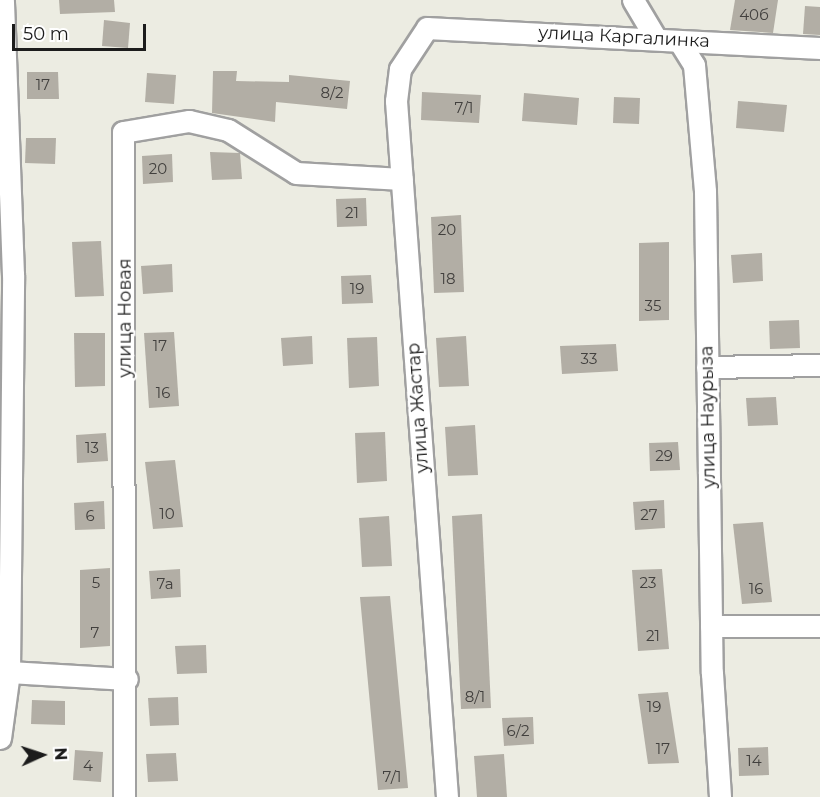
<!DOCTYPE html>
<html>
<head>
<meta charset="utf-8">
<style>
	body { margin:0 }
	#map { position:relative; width:820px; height:797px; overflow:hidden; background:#ecece2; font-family:Montserrat,sans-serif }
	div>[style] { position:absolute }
	.building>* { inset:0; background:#b2aea5 }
	.roads { filter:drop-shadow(2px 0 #a0a0a0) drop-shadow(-2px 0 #a0a0a0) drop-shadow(0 2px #a0a0a0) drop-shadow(0 -2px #a0a0a0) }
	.minor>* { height:21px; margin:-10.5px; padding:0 10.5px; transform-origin:10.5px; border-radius:10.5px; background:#fff }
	span { translate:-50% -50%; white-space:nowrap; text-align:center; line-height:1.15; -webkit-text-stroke:4.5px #fff; paint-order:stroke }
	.number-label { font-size:15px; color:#42403e }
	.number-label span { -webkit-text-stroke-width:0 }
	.street-label { font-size:18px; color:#1c1c1c }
	.north { position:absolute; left:12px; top:725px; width:60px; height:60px; -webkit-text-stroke:4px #fff; paint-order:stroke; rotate:87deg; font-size:16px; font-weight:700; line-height:24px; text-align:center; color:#1c1c1c }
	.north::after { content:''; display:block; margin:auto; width:21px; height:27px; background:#1c1c1c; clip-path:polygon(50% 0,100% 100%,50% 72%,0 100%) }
	.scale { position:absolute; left:12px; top:24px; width:134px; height:27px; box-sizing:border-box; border:3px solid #1c1c1c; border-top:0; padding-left:8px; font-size:18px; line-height:21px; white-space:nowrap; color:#1c1c1c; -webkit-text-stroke:4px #fff; paint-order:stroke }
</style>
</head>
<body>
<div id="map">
	<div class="building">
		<div style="clip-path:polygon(59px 0,114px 0,115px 12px,60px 14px)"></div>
		<div style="clip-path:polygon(735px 0,778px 0,773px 33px,730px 30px)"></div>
		<div style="clip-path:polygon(805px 6px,820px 7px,820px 35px,803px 34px)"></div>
		<div style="clip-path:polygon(104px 20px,130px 23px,128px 48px,102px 46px)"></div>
		<div style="clip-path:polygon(213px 71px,237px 71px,236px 81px,289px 82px,289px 75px,350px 81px,347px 109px,276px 102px,275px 122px,212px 113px)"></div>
		<div style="clip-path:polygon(27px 72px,58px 72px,59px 99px,27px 99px)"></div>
		<div style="clip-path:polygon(147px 73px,176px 75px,174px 104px,145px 102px)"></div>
		<div style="clip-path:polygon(422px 92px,481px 95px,479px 123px,421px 120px)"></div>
		<div style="clip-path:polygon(524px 93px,579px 98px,577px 125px,522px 121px)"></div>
		<div style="clip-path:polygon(614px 97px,640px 98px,639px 124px,613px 123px)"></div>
		<div style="clip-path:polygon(738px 101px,787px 105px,784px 132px,736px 128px)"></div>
		<div style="clip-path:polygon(26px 138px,56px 138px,55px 164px,25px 163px)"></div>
		<div style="clip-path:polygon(210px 152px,240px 153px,242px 179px,212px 180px)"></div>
		<div style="clip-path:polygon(172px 154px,173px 182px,143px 184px,142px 156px)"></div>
		<div style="clip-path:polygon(366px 198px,367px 226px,337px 227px,336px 199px)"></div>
		<div style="clip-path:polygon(461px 215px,464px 292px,434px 293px,431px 217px)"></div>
		<div style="clip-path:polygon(101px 241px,104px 296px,75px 297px,72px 242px)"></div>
		<div style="clip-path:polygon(669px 242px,669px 320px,639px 321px,639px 243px)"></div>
		<div style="clip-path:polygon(762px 253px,763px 281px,733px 283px,731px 255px)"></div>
		<div style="clip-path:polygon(172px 264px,173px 292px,143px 294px,141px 266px)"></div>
		<div style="clip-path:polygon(371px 275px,373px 303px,342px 304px,341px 276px)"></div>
		<div style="clip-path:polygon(799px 320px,800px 348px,770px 349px,769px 321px)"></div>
		<div style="clip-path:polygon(174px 332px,179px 406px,149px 408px,144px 333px)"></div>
		<div style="clip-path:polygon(74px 333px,105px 333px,105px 386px,75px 387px)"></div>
		<div style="clip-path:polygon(312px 336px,313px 364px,283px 366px,281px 338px)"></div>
		<div style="clip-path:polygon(466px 336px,469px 386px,439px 387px,436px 338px)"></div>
		<div style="clip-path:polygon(377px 337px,379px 386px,349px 388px,347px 338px)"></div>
		<div style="clip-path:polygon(616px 344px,618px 371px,562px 374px,560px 346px)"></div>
		<div style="clip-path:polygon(776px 397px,778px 425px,748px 426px,746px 398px)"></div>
		<div style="clip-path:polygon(475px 425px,478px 475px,448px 476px,445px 427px)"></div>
		<div style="clip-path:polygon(385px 432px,387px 481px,357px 483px,355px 433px)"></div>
		<div style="clip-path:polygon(106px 433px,108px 461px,77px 463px,76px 435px)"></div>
		<div style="clip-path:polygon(678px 442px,680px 470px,650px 471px,649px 443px)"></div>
		<div style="clip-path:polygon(175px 460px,183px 527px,153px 529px,145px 462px)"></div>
		<div style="clip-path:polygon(664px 500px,665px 528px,635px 530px,633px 502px)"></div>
		<div style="clip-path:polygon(104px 501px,105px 529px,75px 530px,74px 503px)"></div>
		<div style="clip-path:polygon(482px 514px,491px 708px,461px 709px,452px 516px)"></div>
		<div style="clip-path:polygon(389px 516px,392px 566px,362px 567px,359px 518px)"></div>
		<div style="clip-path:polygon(763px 522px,772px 602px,742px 604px,733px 524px)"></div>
		<div style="clip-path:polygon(110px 568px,110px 646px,80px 648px,80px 570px)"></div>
		<div style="clip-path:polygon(180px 569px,181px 597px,151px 599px,149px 571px)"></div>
		<div style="clip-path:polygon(662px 569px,669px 649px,638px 651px,632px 570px)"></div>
		<div style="clip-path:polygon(390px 596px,408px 788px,378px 790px,360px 597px)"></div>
		<div style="clip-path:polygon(206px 645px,207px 673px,177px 674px,175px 646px)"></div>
		<div style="clip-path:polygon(668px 692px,679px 763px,648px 764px,638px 694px)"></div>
		<div style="clip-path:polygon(178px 697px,179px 725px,150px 726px,148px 698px)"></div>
		<div style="clip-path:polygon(32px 700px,65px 701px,65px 725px,31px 724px)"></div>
		<div style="clip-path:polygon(533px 717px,534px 744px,504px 746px,502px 718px)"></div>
		<div style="clip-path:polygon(768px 747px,769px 775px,739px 776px,738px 748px)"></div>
		<div style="clip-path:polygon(75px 750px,103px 752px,101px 782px,73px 780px)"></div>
		<div style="clip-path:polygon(176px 753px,178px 781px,148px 782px,146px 754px)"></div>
		<div style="clip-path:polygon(504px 754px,507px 797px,477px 797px,474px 756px)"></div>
	</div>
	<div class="roads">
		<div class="minor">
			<div style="left:633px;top:0;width:43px;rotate:59.3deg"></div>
			<div style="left:679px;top:41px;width:28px;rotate:58deg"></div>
			<div style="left:694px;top:65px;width:126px;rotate:85deg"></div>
			<div style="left:705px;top:191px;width:482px;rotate:89.2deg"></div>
			<div style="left:712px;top:673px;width:124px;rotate:86.3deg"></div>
			<div style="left:707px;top:367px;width:113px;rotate:-1deg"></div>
			<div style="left:711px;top:626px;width:109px"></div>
			<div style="left:9px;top:672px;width:118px;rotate:3.4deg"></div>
			<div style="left:0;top:738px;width:67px;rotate:-82.2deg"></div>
			<div style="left:9px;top:672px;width:397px;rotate:-89.4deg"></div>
			<div style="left:13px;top:275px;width:275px;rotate:-92.1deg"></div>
			<div style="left:124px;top:797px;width:665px;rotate:-90.09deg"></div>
			<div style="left:123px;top:132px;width:67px;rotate:-9.5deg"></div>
			<div style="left:189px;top:121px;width:40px;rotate:13deg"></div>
			<div style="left:228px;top:130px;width:80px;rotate:32.3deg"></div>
			<div style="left:296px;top:173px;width:106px;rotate:3.2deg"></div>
			<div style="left:447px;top:797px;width:698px;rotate:-94.19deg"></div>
			<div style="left:396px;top:101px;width:32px;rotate:-83deg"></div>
			<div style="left:400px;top:69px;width:49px;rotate:-56.6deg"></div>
			<div style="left:427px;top:28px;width:394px;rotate:2.9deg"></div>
		</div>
	</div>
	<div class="number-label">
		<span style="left:754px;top:15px">40б</span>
		<span style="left:43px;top:85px">17</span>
		<span style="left:332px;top:93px">8/2</span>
		<span style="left:464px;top:108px">7/1</span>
		<span style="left:158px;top:169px">20</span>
		<span style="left:352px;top:213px">21</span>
		<span style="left:447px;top:230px">20</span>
		<span style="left:448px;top:279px">18</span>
		<span style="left:357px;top:289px">19</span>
		<span style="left:653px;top:306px">35</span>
		<span style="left:160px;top:346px">17</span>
		<span style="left:589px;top:359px">33</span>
		<span style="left:163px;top:393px">16</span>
		<span style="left:92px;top:448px">13</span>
		<span style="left:664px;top:456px">29</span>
		<span style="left:167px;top:514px">10</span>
		<span style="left:649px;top:515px">27</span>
		<span style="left:90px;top:516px">6</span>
		<span style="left:96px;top:583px">5</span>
		<span style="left:648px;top:583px">23</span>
		<span style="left:165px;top:584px">7а</span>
		<span style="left:756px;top:589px">16</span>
		<span style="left:95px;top:633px">7</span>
		<span style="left:653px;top:636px">21</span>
		<span style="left:475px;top:697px">8/1</span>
		<span style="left:654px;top:707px">19</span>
		<span style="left:518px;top:731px">6/2</span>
		<span style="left:663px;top:749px">17</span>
		<span style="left:754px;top:761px">14</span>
		<span style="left:88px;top:766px">4</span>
		<span style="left:392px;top:777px">7/1</span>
	</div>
	<div class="street-label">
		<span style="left:624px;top:37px;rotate:3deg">улица Каргалинка</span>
		<span style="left:125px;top:318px;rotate:-90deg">улица Новая</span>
		<span style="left:418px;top:408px;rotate:-94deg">улица Жастар</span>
		<span style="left:708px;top:417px;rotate:-91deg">улица Наурыза</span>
	</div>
	<div class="north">N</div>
	<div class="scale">50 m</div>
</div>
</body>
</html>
